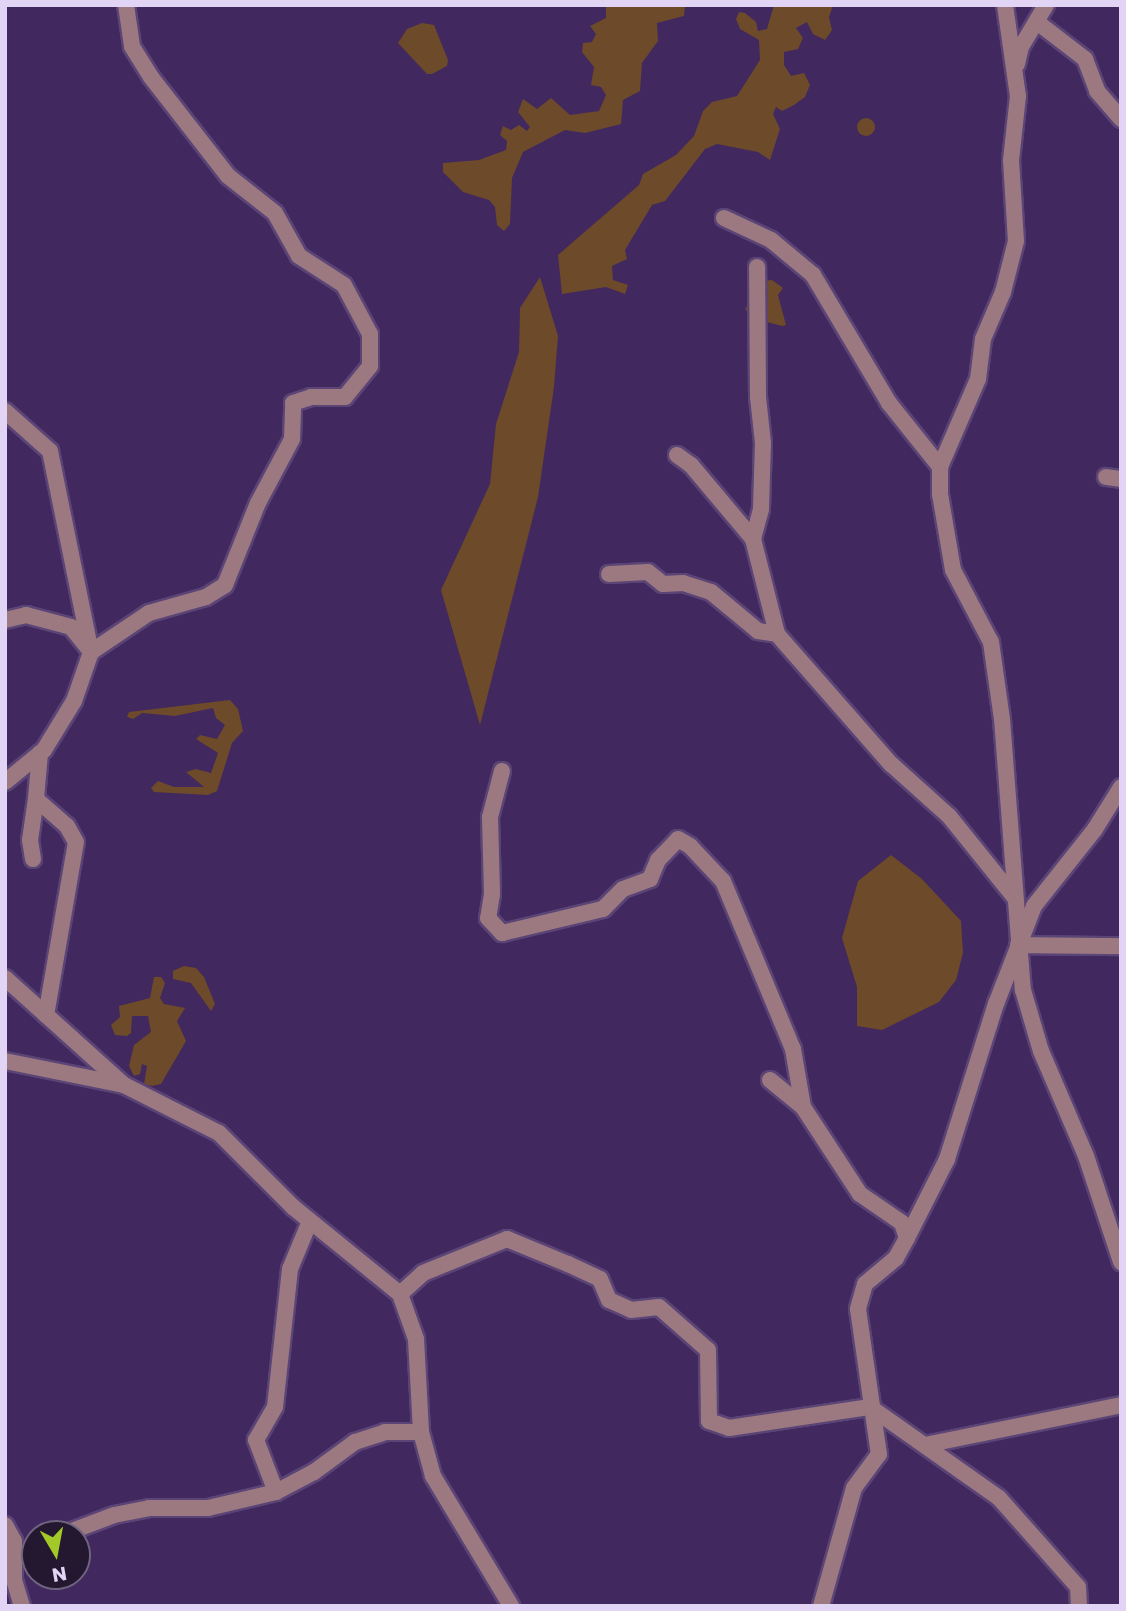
<!DOCTYPE html>
<html>
<head>
<meta charset="utf-8">
<style>
	body { margin:0 }
	#map { position:relative; width:1126px; height:1611px; overflow:hidden; background:#41285e; font-family:Poppins,sans-serif }
	div>[style] { position:absolute }
	.green>* { inset:0; background:#6d4a29 }
	.round { border-radius:50% }
	.roads { filter:drop-shadow(2px 0 #5b4476) drop-shadow(-2px 0 #5b4476) drop-shadow(0 2px #5b4476) drop-shadow(0 -2px #5b4476) }
	.minor>* { height:16px; margin:-8px; padding:0 8px; transform-origin:8px; border-radius:8px; background:#9c7981 }
	span { translate:-50% -50%; white-space:nowrap; text-align:center; line-height:1.15; -webkit-text-stroke:5px #231830; paint-order:stroke }
	.frame { position:absolute; inset:0; border:7px solid #e1d4f5; pointer-events:none }
	.north { position:absolute; left:21px; top:1520px; width:70px; height:70px; box-sizing:border-box; background:#231830; border:2px solid #6f637f; border-radius:50%; rotate:170deg; font-size:19px; font-weight:700; line-height:28px; text-align:center; color:#e1d4f5 }
	.north::after { content:''; display:block; margin:auto; width:24px; height:32px; background:#a2c927; clip-path:polygon(50% 0,100% 100%,50% 72%,0 100%) }
</style>
</head>
<body>
<div id="map">
	<div class="green">
		<div style="clip-path:polygon(606px 5px,685px 5px,684px 16px,657px 23px,658px 41px,642px 63px,640px 91px,623px 100px,621px 124px,585px 133px,565px 130px,523px 152px,512px 178px,510px 224px,504px 231px,497px 225px,495px 207px,489px 200px,463px 192px,443px 172px,443px 163px,479px 160px,506px 150px,507px 141px,500px 135px,503px 126px,511px 130px,519px 125px,527px 131px,530px 127px,518px 112px,523px 99px,537px 109px,551px 98px,570px 115px,599px 111px,606px 95px,601px 87px,591px 85px,594px 67px,582px 52px,583px 43px,592px 42px,596px 34px,590px 26px,606px 18px)"></div>
		<div style="clip-path:polygon(774px 5px,833px 5px,829px 17px,832px 30px,825px 40px,813px 34px,807px 22px,796px 28px,803px 38px,798px 49px,784px 52px,784px 65px,791px 76px,804px 73px,810px 85px,805px 97px,794px 105px,782px 111px,776px 107px,773px 114px,780px 129px,770px 160px,758px 152px,717px 144px,705px 149px,665px 201px,652px 205px,625px 250px,627px 259px,612px 266px,613px 280px,628px 285px,625px 294px,606px 287px,562px 294px,558px 255px,639px 185px,643px 174px,676px 155px,694px 136px,703px 111px,712px 102px,737px 96px,760px 60px,759px 40px,740px 29px,736px 19px,739px 12px,745px 13px,756px 22px,758px 31px,767px 29px)"></div>
		<div style="clip-path:polygon(422px 23px,434px 25px,448px 60px,447px 66px,432px 74px,427px 74px,398px 43px,407px 29px)"></div>
		<div class="round" style="left:857px;top:118px;width:18px;height:18px"></div>
		<div style="clip-path:polygon(540px 277px,558px 336px,554px 387px,538px 497px,480px 725px,441px 590px,490px 484px,496px 424px,519px 352px,520px 308px)"></div>
		<div style="clip-path:polygon(772px 280px,783px 288px,778px 295px,786px 325px,782px 326px,755px 319px,745px 309px,763px 281px)"></div>
		<div style="clip-path:polygon(230px 700px,238px 709px,243px 731px,232px 743px,217px 791px,208px 795px,154px 792px,151px 788px,158px 781px,174px 787px,204px 787px,186px 772px,196px 769px,211px 773px,218px 753px,196px 739px,200px 735px,217px 739px,225px 725px,216px 718px,213px 708px,175px 716px,142px 713px,133px 719px,127px 717px,129px 712px)"></div>
		<div style="clip-path:polygon(891px 855px,922px 879px,961px 921px,963px 953px,956px 980px,939px 1002px,882px 1030px,857px 1026px,857px 987px,842px 938px,858px 881px)"></div>
		<div style="clip-path:polygon(184px 966px,196px 968px,204px 977px,215px 1004px,211px 1011px,191px 983px,173px 979px,173px 971px)"></div>
		<div style="clip-path:polygon(154px 977px,161px 977px,165px 983px,160px 998px,164px 1004px,185px 1008px,177px 1021px,186px 1041px,161px 1084px,152px 1086px,144px 1084px,147px 1066px,142px 1064px,140px 1074px,134px 1076px,129px 1066px,134px 1045px,151px 1032px,148px 1016px,132px 1016px,131px 1033px,127px 1036px,115px 1035px,111px 1025px,120px 1017px,119px 1006px,150px 998px)"></div>
	</div>
	<div class="roads">
		<div class="minor">
			<div style="left:1005px;top:5px;width:92px;rotate:81.9deg"></div>
			<div style="left:1018px;top:96px;width:64px;rotate:96.2deg"></div>
			<div style="left:1011px;top:160px;width:81px;rotate:86.5deg"></div>
			<div style="left:1016px;top:241px;width:53px;rotate:104.3deg"></div>
			<div style="left:1003px;top:292px;width:51px;rotate:113.1deg"></div>
			<div style="left:983px;top:339px;width:40px;rotate:97.1deg"></div>
			<div style="left:978px;top:379px;width:96px;rotate:113.4deg"></div>
			<div style="left:940px;top:467px;width:27px;rotate:90deg"></div>
			<div style="left:940px;top:494px;width:77px;rotate:80.3deg"></div>
			<div style="left:953px;top:570px;width:81px;rotate:62.2deg"></div>
			<div style="left:991px;top:642px;width:78px;rotate:81.9deg"></div>
			<div style="left:1002px;top:719px;width:272px;rotate:85.6deg"></div>
			<div style="left:1023px;top:990px;width:64px;rotate:73.6deg"></div>
			<div style="left:1041px;top:1051px;width:114px;rotate:66.8deg"></div>
			<div style="left:1086px;top:1156px;width:112px;rotate:71.7deg"></div>
			<div style="left:1037px;top:22px;width:61px;rotate:37.6deg"></div>
			<div style="left:1085px;top:59px;width:34px;rotate:69deg"></div>
			<div style="left:1097px;top:91px;width:37px;rotate:49deg"></div>
			<div style="left:1017px;top:64px;width:17px;rotate:-77deg"></div>
			<div style="left:1021px;top:47px;width:49px;rotate:-59.2deg"></div>
			<div style="left:724px;top:218px;width:52px;rotate:25.1deg"></div>
			<div style="left:771px;top:240px;width:55px;rotate:39.8deg"></div>
			<div style="left:813px;top:275px;width:149px;rotate:59.3deg"></div>
			<div style="left:889px;top:403px;width:82px;rotate:51.4deg"></div>
			<div style="left:5px;top:411px;width:60px;rotate:41.6deg"></div>
			<div style="left:50px;top:451px;width:205px;rotate:78.5deg"></div>
			<div style="left:91px;top:652px;width:52px;rotate:109.1deg"></div>
			<div style="left:74px;top:701px;width:57px;rotate:121.5deg"></div>
			<div style="left:44px;top:750px;width:50px;rotate:140.6deg"></div>
			<div style="left:677px;top:455px;width:17px;rotate:36deg"></div>
			<div style="left:691px;top:465px;width:97px;rotate:50deg"></div>
			<div style="left:753px;top:539px;width:98px;rotate:75.8deg"></div>
			<div style="left:777px;top:634px;width:173px;rotate:48.8deg"></div>
			<div style="left:891px;top:764px;width:78px;rotate:41.9deg"></div>
			<div style="left:949px;top:816px;width:105px;rotate:51.2deg"></div>
			<div style="left:1106px;top:477px;width:15px;rotate:8deg"></div>
			<div style="left:753px;top:539px;width:31px;rotate:-75deg"></div>
			<div style="left:761px;top:509px;width:66px;rotate:-88.3deg"></div>
			<div style="left:763px;top:443px;width:46px;rotate:-96.2deg"></div>
			<div style="left:758px;top:397px;width:130px;rotate:-90.4deg"></div>
			<div style="left:609px;top:574px;width:39px;rotate:-3deg"></div>
			<div style="left:648px;top:572px;width:19px;rotate:39deg"></div>
			<div style="left:663px;top:584px;width:20px;rotate:-3deg"></div>
			<div style="left:683px;top:583px;width:29px;rotate:18deg"></div>
			<div style="left:711px;top:592px;width:61px;rotate:39.7deg"></div>
			<div style="left:758px;top:631px;width:19px;rotate:9deg"></div>
			<div style="left:5px;top:620px;width:22px;rotate:-13deg"></div>
			<div style="left:26px;top:615px;width:47px;rotate:14.9deg"></div>
			<div style="left:71px;top:627px;width:32px;rotate:51deg"></div>
			<div style="left:91px;top:652px;width:70px;rotate:-33.9deg"></div>
			<div style="left:149px;top:613px;width:59px;rotate:-15.7deg"></div>
			<div style="left:206px;top:597px;width:22px;rotate:-32deg"></div>
			<div style="left:225px;top:585px;width:88px;rotate:-68.1deg"></div>
			<div style="left:258px;top:503px;width:72px;rotate:-62deg"></div>
			<div style="left:292px;top:439px;width:36px;rotate:-88deg"></div>
			<div style="left:293px;top:403px;width:19px;rotate:-18deg"></div>
			<div style="left:311px;top:397px;width:34px"></div>
			<div style="left:345px;top:397px;width:40px;rotate:-51deg"></div>
			<div style="left:370px;top:366px;width:32px;rotate:-90deg"></div>
			<div style="left:370px;top:334px;width:55px;rotate:-118deg"></div>
			<div style="left:344px;top:285px;width:54px;rotate:-147.2deg"></div>
			<div style="left:299px;top:256px;width:49px;rotate:-119.2deg"></div>
			<div style="left:275px;top:213px;width:60px;rotate:-141.8deg"></div>
			<div style="left:228px;top:176px;width:125px;rotate:-127.9deg"></div>
			<div style="left:151px;top:77px;width:36px;rotate:-122deg"></div>
			<div style="left:132px;top:46px;width:41px;rotate:-98.3deg"></div>
			<div style="left:40px;top:753px;width:46px;rotate:95deg"></div>
			<div style="left:36px;top:799px;width:41px;rotate:41.1deg"></div>
			<div style="left:67px;top:826px;width:18px;rotate:61deg"></div>
			<div style="left:76px;top:842px;width:176px;rotate:99.8deg"></div>
			<div style="left:502px;top:771px;width:48px;rotate:104.6deg"></div>
			<div style="left:490px;top:817px;width:77px;rotate:88.5deg"></div>
			<div style="left:492px;top:894px;width:24px;rotate:99deg"></div>
			<div style="left:488px;top:918px;width:21px;rotate:47deg"></div>
			<div style="left:502px;top:933px;width:104px;rotate:-13.4deg"></div>
			<div style="left:603px;top:909px;width:28px;rotate:-45deg"></div>
			<div style="left:623px;top:889px;width:29px;rotate:-20deg"></div>
			<div style="left:650px;top:879px;width:21px;rotate:-67deg"></div>
			<div style="left:658px;top:860px;width:29px;rotate:-46deg"></div>
			<div style="left:678px;top:839px;width:14px;rotate:30deg"></div>
			<div style="left:690px;top:846px;width:48px;rotate:46.7deg"></div>
			<div style="left:723px;top:881px;width:182px;rotate:67.4deg"></div>
			<div style="left:793px;top:1049px;width:59px;rotate:80.2deg"></div>
			<div style="left:33px;top:859px;width:19px;rotate:-99deg"></div>
			<div style="left:30px;top:840px;width:41px;rotate:-81.7deg"></div>
			<div style="left:1018px;top:945px;width:103px;rotate:0.6deg"></div>
			<div style="left:5px;top:978px;width:160px;rotate:42deg"></div>
			<div style="left:124px;top:1085px;width:106px;rotate:26.8deg"></div>
			<div style="left:219px;top:1133px;width:105px;rotate:45deg"></div>
			<div style="left:293px;top:1207px;width:138px;rotate:39.1deg"></div>
			<div style="left:400px;top:1294px;width:48px;rotate:70.4deg"></div>
			<div style="left:416px;top:1339px;width:93px;rotate:86.9deg"></div>
			<div style="left:421px;top:1432px;width:46px;rotate:74.7deg"></div>
			<div style="left:433px;top:1476px;width:152px;rotate:59deg"></div>
			<div style="left:5px;top:1061px;width:121px;rotate:11.4deg"></div>
			<div style="left:770px;top:1080px;width:43px;rotate:39.3deg"></div>
			<div style="left:803px;top:1107px;width:104px;rotate:56.8deg"></div>
			<div style="left:860px;top:1194px;width:51px;rotate:34.6deg"></div>
			<div style="left:902px;top:1223px;width:16px;rotate:72deg"></div>
			<div style="left:907px;top:1238px;width:23px;rotate:119deg"></div>
			<div style="left:896px;top:1258px;width:40px;rotate:140deg"></div>
			<div style="left:865px;top:1284px;width:26px;rotate:106deg"></div>
			<div style="left:858px;top:1309px;width:147px;rotate:81.8deg"></div>
			<div style="left:879px;top:1454px;width:42px;rotate:126.3deg"></div>
			<div style="left:854px;top:1488px;width:123px;rotate:105.6deg"></div>
			<div style="left:907px;top:1238px;width:89px;rotate:-63.1deg"></div>
			<div style="left:947px;top:1159px;width:163px;rotate:-72.5deg"></div>
			<div style="left:996px;top:1004px;width:105px;rotate:-68.8deg"></div>
			<div style="left:1034px;top:906px;width:98px;rotate:-51.6deg"></div>
			<div style="left:1095px;top:829px;width:49px;rotate:-58.2deg"></div>
			<div style="left:400px;top:1294px;width:31px;rotate:-42deg"></div>
			<div style="left:423px;top:1273px;width:91px;rotate:-22deg"></div>
			<div style="left:507px;top:1239px;width:66px;rotate:22.3deg"></div>
			<div style="left:568px;top:1264px;width:35px;rotate:25deg"></div>
			<div style="left:600px;top:1279px;width:23px;rotate:67deg"></div>
			<div style="left:609px;top:1300px;width:24px;rotate:24deg"></div>
			<div style="left:631px;top:1310px;width:28px;rotate:-6deg"></div>
			<div style="left:659px;top:1307px;width:65px;rotate:41.3deg"></div>
			<div style="left:708px;top:1350px;width:71px;rotate:89.2deg"></div>
			<div style="left:709px;top:1421px;width:21px;rotate:19deg"></div>
			<div style="left:729px;top:1428px;width:143px;rotate:-8.5deg"></div>
			<div style="left:870px;top:1407px;width:158px;rotate:35.2deg"></div>
			<div style="left:999px;top:1498px;width:119px;rotate:48.4deg"></div>
			<div style="left:1078px;top:1587px;width:19px;rotate:87deg"></div>
			<div style="left:925px;top:1445px;width:200px;rotate:-11.5deg"></div>
			<div style="left:276px;top:1492px;width:56px;rotate:-111deg"></div>
			<div style="left:256px;top:1440px;width:38px;rotate:-60deg"></div>
			<div style="left:275px;top:1407px;width:139px;rotate:-83.8deg"></div>
			<div style="left:290px;top:1269px;width:52px;rotate:-67.4deg"></div>
			<div style="left:5px;top:1525px;width:18px;rotate:61deg"></div>
			<div style="left:14px;top:1541px;width:39px;rotate:90deg"></div>
			<div style="left:14px;top:1580px;width:27px;rotate:73deg"></div>
			<div style="left:64px;top:1534px;width:53px;rotate:-20.8deg"></div>
			<div style="left:114px;top:1515px;width:36px;rotate:-11deg"></div>
			<div style="left:149px;top:1508px;width:59px"></div>
			<div style="left:208px;top:1508px;width:70px;rotate:-13.2deg"></div>
			<div style="left:276px;top:1492px;width:43px;rotate:-27.8deg"></div>
			<div style="left:314px;top:1472px;width:51px;rotate:-36.2deg"></div>
			<div style="left:355px;top:1442px;width:32px;rotate:-18deg"></div>
			<div style="left:385px;top:1432px;width:36px"></div>
			<div style="left:15px;top:1558px;width:22px;rotate:-27deg"></div>
		</div>
	</div>
	<div class="frame"></div>
	<div class="north">N</div>
</div>
</body>
</html>
